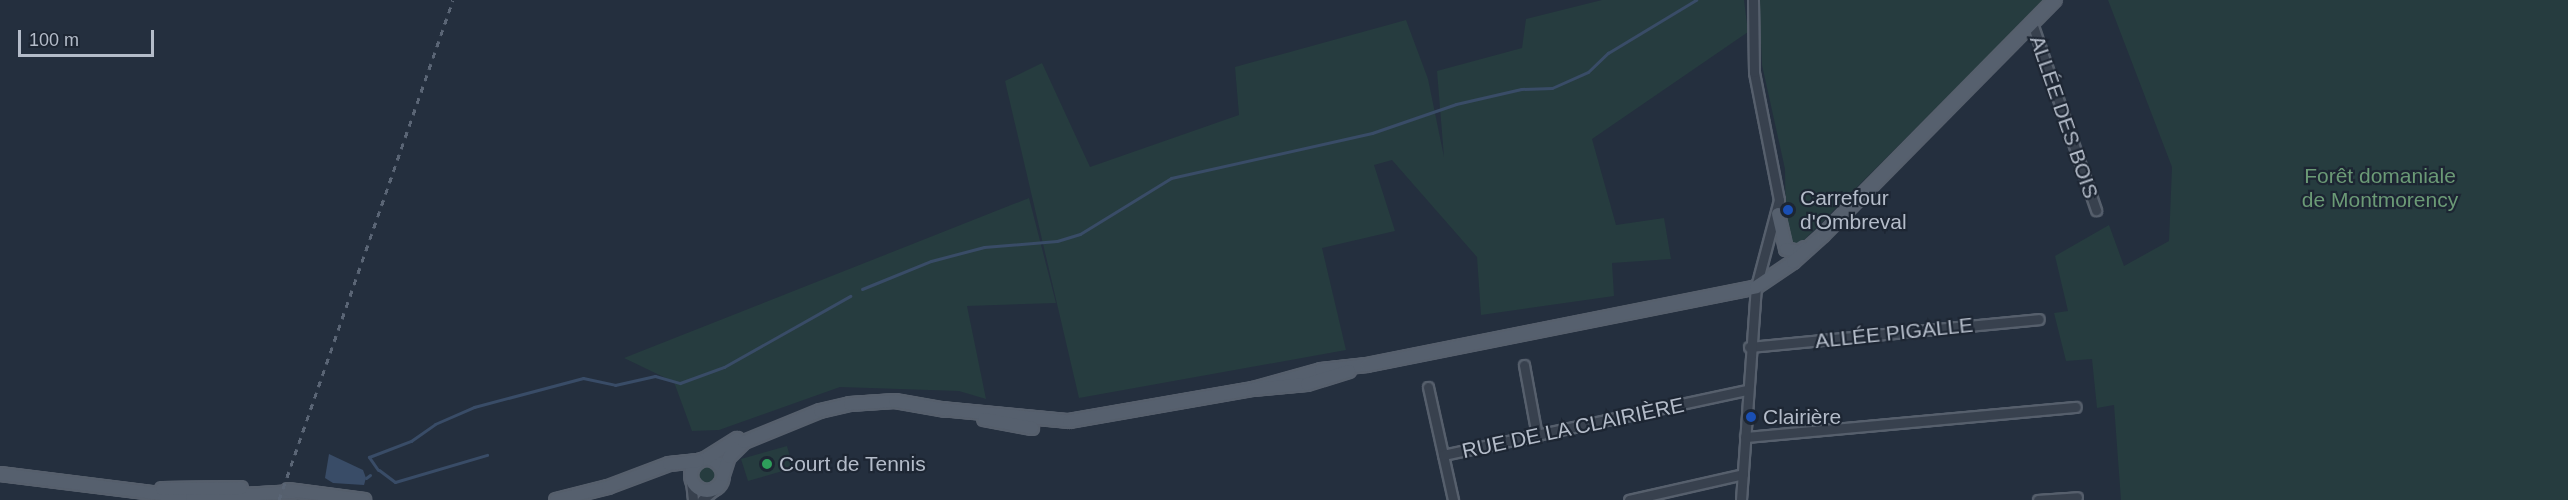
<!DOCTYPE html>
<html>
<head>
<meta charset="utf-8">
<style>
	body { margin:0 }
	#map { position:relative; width:2568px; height:500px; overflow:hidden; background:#242f3e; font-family:Helvetica,sans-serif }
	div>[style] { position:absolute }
	.green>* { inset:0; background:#263c3f }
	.round { border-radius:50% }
	.water>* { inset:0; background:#394c67 }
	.stream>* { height:3px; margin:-1.5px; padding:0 1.5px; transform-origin:1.5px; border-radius:1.5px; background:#394c67 }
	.roads { filter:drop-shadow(2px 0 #565f6c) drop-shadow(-2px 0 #565f6c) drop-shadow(0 2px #565f6c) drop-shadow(0 -2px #565f6c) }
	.minor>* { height:9px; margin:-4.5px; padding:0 4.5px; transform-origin:4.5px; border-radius:4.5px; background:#38414e }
	.major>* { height:12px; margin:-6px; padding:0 6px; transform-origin:6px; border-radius:6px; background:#56606e }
	.major>.ring { margin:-6px; padding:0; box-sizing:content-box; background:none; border:12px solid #56606e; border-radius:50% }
	.rail>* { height:3px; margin-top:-1.5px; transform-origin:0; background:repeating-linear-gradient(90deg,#5a6575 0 6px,transparent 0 12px) }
	.dots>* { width:16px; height:16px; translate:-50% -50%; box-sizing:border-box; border:3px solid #1d2633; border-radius:50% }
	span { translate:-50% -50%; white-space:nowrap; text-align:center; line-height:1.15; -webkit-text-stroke:4.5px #1d2633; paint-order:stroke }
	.street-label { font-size:21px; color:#b4bcc9 }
	.park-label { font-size:21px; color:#6b9a76 }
	.poi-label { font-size:21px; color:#b4bcc9 }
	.left { translate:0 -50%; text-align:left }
	.scale { position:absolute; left:18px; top:30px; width:136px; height:27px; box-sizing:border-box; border:3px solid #b4bcc9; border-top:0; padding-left:8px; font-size:18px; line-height:21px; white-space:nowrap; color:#b4bcc9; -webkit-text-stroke:4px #1d2633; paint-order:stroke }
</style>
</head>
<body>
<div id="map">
	<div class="green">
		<div style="clip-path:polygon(1602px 0,1744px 0,1748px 32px,1592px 139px,1616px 225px,1664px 218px,1671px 259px,1612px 263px,1614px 296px,1481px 315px,1477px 257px,1392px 160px,1374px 165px,1395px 231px,1322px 248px,1346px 350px,1079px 398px,1005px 81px,1042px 63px,1090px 167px,1239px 115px,1235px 67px,1406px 20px,1428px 79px,1444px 157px,1437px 71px,1522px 48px,1526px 19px)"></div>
		<div style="clip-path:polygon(1759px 0,2044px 0,1797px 247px,1786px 239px,1785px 169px,1762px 65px)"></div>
		<div style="clip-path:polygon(2108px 0,2568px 0,2568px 500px,2121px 500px,2114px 405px,2097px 408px,2092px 359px,2066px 361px,2054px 313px,2068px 311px,2055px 256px,2109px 225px,2124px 266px,2169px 241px,2172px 167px)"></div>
		<div style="clip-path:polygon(1029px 198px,1056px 303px,967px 306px,986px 399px,959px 391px,840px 387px,719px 430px,692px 431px,674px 382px,624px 358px)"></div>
		<div style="clip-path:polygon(787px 446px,793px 468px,748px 481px,741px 459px)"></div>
		<div class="round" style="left:697px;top:465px;width:20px;height:20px"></div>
	</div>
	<div class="water">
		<div style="clip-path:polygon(329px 454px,363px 470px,366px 478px,364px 485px,333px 483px,325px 478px)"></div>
	</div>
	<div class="stream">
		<div style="left:862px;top:289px;width:74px;rotate:-22.1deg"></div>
		<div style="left:931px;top:261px;width:55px;rotate:-14.8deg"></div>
		<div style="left:984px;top:247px;width:73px;rotate:-4.7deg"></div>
		<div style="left:1057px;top:241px;width:24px;rotate:-17deg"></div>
		<div style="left:1080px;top:234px;width:107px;rotate:-31.6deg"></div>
		<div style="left:1171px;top:178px;width:206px;rotate:-12.6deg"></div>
		<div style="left:1372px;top:133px;width:89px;rotate:-19deg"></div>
		<div style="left:1456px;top:104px;width:67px;rotate:-13deg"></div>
		<div style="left:1521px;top:89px;width:31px;rotate:-2deg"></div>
		<div style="left:1552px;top:88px;width:39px;rotate:-24deg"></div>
		<div style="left:1588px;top:72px;width:28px;rotate:-44deg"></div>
		<div style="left:1608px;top:53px;width:103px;rotate:-31.1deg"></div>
		<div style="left:378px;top:470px;width:16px;rotate:-125deg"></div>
		<div style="left:369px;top:457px;width:45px;rotate:-20.9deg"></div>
		<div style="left:411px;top:441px;width:29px;rotate:-35deg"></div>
		<div style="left:435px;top:424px;width:43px;rotate:-23.6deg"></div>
		<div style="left:474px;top:407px;width:113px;rotate:-14.9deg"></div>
		<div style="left:583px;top:378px;width:33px;rotate:12deg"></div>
		<div style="left:615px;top:385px;width:41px;rotate:-12.7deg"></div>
		<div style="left:655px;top:376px;width:26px;rotate:16deg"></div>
		<div style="left:680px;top:383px;width:47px;rotate:-20deg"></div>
		<div style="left:724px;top:367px;width:145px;rotate:-29.4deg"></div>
		<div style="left:379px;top:470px;width:20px;rotate:37deg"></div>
		<div style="left:395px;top:482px;width:96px;rotate:-16.4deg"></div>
		<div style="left:366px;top:478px;width:5px;rotate:-37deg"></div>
	</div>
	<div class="roads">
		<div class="minor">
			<div style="left:2032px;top:23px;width:198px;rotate:71.1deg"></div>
			<div style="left:1749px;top:347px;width:291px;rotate:-5.5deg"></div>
			<div style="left:1524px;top:365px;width:72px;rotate:79.6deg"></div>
			<div style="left:1428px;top:387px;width:116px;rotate:77.5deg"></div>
			<div style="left:1745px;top:437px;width:332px;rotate:-5.2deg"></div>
			<div style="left:1443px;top:455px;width:311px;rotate:-12.1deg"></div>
			<div style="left:691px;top:481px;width:19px;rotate:84deg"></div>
			<div style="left:702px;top:500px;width:17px;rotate:-40deg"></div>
			<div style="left:1629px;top:500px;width:117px;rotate:-12.8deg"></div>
			<div style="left:1741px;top:500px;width:214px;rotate:-86deg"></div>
			<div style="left:1756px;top:287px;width:90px;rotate:-75.2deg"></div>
			<div style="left:1779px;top:200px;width:130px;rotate:-101.1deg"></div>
			<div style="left:1754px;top:72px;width:72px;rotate:-90.8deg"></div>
			<div style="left:2038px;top:500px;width:39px;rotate:-4deg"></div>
		</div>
		<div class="major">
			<div style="left:1778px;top:214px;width:36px;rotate:77deg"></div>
			<div style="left:1786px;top:249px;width:13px;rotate:13deg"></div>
			<div style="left:1799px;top:252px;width:7px;rotate:-34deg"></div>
			<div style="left:1253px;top:389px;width:71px;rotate:-15.6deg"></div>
			<div style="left:1321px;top:370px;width:46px;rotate:-6.2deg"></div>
			<div style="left:1367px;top:365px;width:397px;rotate:-11.3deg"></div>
			<div style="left:1756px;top:287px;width:45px;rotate:-34deg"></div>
			<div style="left:1793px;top:262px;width:40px;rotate:-42deg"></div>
			<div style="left:1823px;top:235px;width:330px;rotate:-45.4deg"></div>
			<div style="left:941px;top:409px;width:129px;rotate:5.4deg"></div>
			<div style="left:1069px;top:421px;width:187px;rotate:-9.9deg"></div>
			<div style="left:1253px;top:389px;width:54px;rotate:-5.3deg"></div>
			<div style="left:1307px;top:384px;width:44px;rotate:-17.2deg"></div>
			<div style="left:984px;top:419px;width:49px;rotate:10.6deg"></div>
			<div class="ring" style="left:691px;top:459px;width:20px;height:20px"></div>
			<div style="left:705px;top:459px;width:38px;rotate:-32deg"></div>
			<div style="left:0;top:474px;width:193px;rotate:7.1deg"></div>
			<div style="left:192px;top:498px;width:102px;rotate:-3.4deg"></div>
			<div style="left:723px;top:475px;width:19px;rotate:-72deg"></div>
			<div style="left:729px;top:457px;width:21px;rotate:-45deg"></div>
			<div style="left:744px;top:442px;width:82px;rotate:-22.2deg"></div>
			<div style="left:820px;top:411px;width:31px;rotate:-13deg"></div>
			<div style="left:850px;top:404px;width:45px;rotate:-3.8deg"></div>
			<div style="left:895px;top:401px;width:52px;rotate:10deg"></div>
			<div style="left:162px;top:489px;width:79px;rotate:-0.7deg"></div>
			<div style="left:288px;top:490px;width:77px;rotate:7.5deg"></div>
			<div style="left:556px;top:500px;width:54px;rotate:-14deg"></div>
			<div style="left:608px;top:487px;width:65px;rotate:-20.7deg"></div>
			<div style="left:669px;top:464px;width:29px;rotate:-6deg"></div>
		</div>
	</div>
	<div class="rail">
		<div style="left:279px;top:500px;width:529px;rotate:-70.81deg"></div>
	</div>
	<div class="dots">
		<div style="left:1788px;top:210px;background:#1a4fb4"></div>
		<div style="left:1751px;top:417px;background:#1a4fb4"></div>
		<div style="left:767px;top:464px;background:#2e9e5b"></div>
	</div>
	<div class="street-label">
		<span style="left:2064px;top:117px;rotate:71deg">ALLÉE DES BOIS</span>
		<span style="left:1894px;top:333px;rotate:-6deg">ALLÉE PIGALLE</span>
		<span style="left:1573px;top:428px;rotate:-12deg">RUE DE LA CLAIRIÈRE</span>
	</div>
	<div class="park-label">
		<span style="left:2380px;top:188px">Forêt domaniale<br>de Montmorency</span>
	</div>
	<div class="poi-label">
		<span class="left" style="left:1800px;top:210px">Carrefour<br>d'Ombreval</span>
		<span class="left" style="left:1763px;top:417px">Clairière</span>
		<span class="left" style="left:779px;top:464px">Court de Tennis</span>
	</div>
	<div class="scale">100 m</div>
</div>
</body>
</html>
